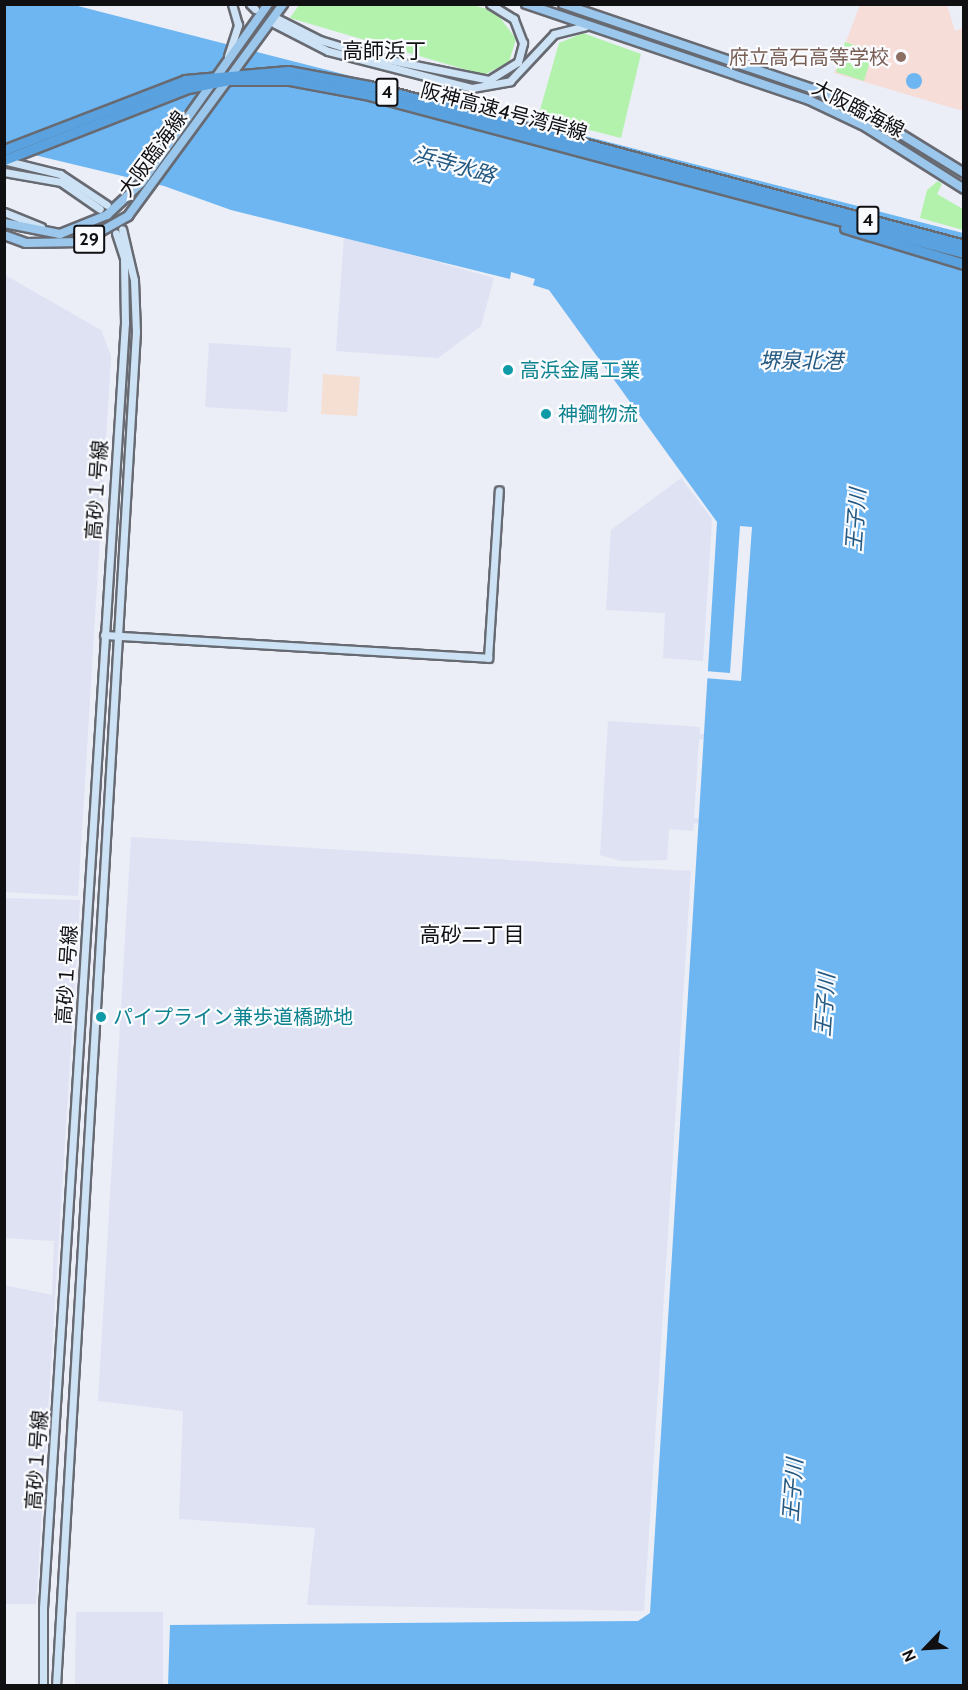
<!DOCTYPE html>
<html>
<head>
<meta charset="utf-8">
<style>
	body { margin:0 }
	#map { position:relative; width:968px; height:1690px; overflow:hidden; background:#ebedf7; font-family:Cabin,"Noto Sans JP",sans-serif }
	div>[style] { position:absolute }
	.commercial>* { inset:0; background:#f5dfd2 }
	.built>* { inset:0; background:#dee2f3 }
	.education>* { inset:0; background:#f7ddd8 }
	.green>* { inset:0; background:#b3f2ad }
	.water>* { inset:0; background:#6db6f2 }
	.round { border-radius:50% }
	.pier>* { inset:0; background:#ebedf7 }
	.roads { filter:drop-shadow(2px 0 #686a72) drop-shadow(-2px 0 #686a72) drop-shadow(0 2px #686a72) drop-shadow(0 -2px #686a72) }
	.secondary>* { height:7px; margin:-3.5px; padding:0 3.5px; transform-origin:3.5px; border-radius:3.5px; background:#cde3f5 }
	.primary>* { height:8px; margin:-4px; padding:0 4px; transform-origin:4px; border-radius:4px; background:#9bc7ec }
	.highway>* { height:9px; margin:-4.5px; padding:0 4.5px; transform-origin:4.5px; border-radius:4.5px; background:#59a2df }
	.dots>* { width:16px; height:16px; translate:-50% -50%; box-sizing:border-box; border:3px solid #fafbfe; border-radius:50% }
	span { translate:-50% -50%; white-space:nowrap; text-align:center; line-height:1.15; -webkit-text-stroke:4.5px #fafbfe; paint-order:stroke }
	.shield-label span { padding:2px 4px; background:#fafbfe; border:2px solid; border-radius:4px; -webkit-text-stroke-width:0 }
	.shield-label { font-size:18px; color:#101013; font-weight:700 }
	.education-label { font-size:20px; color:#785e54 }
	.right { translate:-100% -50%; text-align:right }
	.street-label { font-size:20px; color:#101013 }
	.culture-label { font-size:20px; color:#0d838f }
	.left { translate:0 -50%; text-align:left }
	.neighbourhood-label { font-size:21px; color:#101013 }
	.water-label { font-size:21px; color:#235880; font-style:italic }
	.frame { position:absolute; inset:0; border:6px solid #101013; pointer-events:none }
	.north { position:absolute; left:896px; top:1618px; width:60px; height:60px; -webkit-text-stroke:4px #fafbfe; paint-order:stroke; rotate:245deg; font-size:16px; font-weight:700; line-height:24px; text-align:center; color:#101013 }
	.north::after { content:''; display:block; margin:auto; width:21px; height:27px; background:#101013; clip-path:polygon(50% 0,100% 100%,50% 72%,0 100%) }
</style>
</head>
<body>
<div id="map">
	<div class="commercial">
		<div style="clip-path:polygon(323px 374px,360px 377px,357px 416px,321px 414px)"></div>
	</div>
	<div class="built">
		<div style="clip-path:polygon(344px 236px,494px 278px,481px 326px,438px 358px,336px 351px)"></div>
		<div style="clip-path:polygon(5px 275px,101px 330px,111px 356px,78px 896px,5px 892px)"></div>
		<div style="clip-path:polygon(209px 343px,291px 348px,287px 412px,205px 407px)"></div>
		<div style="clip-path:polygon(681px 478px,712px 519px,703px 661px,663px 658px,665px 613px,606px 610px,611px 530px)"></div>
		<div style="clip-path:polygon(evenodd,608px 721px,700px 727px,700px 734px,739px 731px,733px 825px,694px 823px,693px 831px,669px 829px,667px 860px,621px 861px,600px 855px,608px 721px,699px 739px,727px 742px,720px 819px,694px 818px,699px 739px)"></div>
		<div style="clip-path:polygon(131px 837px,691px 871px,644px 1611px,307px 1605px,315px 1528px,179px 1519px,183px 1411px,98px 1401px)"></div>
		<div style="clip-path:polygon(5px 898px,80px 900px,36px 1604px,5px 1604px,4px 1285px,52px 1295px,54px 1241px,5px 1238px)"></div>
		<div style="clip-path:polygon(76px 1612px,163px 1612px,163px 1685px,75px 1685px)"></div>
	</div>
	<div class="education">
		<div style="clip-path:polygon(860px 5px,947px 5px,955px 31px,963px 28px,963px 111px,834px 73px)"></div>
	</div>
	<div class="green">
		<div style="clip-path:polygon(299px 5px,472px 5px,495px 11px,516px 39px,509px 62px,484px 75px,290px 18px)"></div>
		<div style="clip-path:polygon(583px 33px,641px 54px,621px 138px,538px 117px,559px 43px)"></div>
		<div style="clip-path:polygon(845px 42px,873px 51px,864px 81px,836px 72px)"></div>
		<div style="clip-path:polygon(938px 181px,942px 184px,937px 194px,963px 209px,963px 230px,920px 218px,927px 190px)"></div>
	</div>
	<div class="water">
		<div style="clip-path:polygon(4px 5px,74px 5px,963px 233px,963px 1685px,168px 1685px,170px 1625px,638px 1621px,650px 1613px,717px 522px,549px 290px,533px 285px,535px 279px,511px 272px,510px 279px,231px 210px,164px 186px,5px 148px)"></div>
		<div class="round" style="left:906px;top:73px;width:16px;height:16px"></div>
	</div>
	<div class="pier">
		<div style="clip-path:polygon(740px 526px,752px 527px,741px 681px,704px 678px,705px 671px,730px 673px)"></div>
	</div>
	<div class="roads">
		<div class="secondary">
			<div style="left:250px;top:4px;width:7px;rotate:45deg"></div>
			<div style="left:278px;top:19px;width:47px;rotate:26.6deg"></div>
			<div style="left:320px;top:40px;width:58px;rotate:17.2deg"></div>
			<div style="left:375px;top:57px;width:116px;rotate:11.4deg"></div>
			<div style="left:489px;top:80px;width:34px;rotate:-32deg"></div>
			<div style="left:518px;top:62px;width:20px;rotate:-75deg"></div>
			<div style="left:523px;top:43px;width:26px;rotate:-111deg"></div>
			<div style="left:514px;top:19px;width:28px;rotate:-148deg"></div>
			<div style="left:275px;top:24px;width:59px;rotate:27deg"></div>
			<div style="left:328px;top:51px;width:149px;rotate:14.4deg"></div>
			<div style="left:472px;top:88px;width:39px;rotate:-10deg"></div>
			<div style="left:510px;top:81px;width:64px;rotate:-46.9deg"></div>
			<div style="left:554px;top:34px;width:32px;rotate:-14deg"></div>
			<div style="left:228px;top:56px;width:33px;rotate:-72deg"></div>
			<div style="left:238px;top:25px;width:22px;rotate:-106deg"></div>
			<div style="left:7px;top:161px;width:55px;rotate:13.8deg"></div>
			<div style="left:60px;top:174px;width:56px;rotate:33.4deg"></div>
			<div style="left:4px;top:172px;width:58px;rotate:10deg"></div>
			<div style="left:61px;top:182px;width:47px;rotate:34.7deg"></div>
			<div style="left:4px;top:212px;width:40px;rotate:22deg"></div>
			<div style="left:104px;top:635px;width:385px;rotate:3.4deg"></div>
			<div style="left:488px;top:658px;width:168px;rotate:-86.3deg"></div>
			<div style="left:43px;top:1686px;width:78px;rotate:-90deg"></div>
			<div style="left:43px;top:1608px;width:1288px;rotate:-86.35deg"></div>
			<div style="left:125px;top:323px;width:65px;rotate:-90.9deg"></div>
			<div style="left:124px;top:258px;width:26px;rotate:-108deg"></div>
			<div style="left:56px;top:1686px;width:1356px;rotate:-86.62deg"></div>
			<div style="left:136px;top:332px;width:52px;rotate:-92.2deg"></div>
			<div style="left:134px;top:280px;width:52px;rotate:-103.2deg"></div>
		</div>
		<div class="primary">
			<div style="left:526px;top:4px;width:299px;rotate:18.7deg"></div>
			<div style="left:809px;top:100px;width:63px;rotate:25.3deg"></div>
			<div style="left:866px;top:127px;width:116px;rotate:32.3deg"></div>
			<div style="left:563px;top:4px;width:264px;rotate:18.8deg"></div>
			<div style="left:813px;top:89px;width:57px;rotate:23.9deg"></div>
			<div style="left:865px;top:112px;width:116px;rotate:31.6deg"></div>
			<div style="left:4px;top:223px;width:57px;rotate:11.1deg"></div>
			<div style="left:60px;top:234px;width:51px;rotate:-22deg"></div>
			<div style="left:107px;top:215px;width:48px;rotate:-43.3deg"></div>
			<div style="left:142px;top:182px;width:218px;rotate:-54.7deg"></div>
			<div style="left:4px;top:235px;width:23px;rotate:20deg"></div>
			<div style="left:26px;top:243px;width:56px;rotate:-1deg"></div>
			<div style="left:82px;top:242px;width:53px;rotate:-29.5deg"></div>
			<div style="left:128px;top:216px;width:263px;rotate:-53.8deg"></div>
		</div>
		<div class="highway">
			<div style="left:4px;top:150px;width:194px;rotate:-21.1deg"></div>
			<div style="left:185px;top:80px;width:103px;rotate:-5deg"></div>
			<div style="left:288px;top:71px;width:82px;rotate:10.5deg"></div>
			<div style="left:369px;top:86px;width:616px;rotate:14.96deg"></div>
			<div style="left:4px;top:160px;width:198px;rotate:-21.4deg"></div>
			<div style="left:188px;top:88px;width:43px;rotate:-10.8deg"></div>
			<div style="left:230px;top:80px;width:59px"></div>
			<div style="left:289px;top:80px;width:77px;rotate:10.4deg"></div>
			<div style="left:365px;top:94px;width:620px;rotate:14.87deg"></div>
			<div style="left:845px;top:228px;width:124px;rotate:16.8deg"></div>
		</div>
	</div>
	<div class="dots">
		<div style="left:901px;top:57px;background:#8d6e63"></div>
		<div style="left:508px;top:370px;background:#0f9aa8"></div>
		<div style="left:546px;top:414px;background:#0f9aa8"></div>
		<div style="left:101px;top:1017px;background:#0f9aa8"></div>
	</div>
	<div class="shield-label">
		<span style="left:387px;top:92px">4</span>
		<span style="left:868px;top:220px">4</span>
		<span style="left:89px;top:239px">29</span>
	</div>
	<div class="education-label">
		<span class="right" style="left:889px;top:57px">府立高石高等学校</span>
	</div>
	<div class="street-label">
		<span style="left:858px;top:109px;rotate:27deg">大阪臨海線</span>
		<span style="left:504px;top:112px;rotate:15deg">阪神高速4号湾岸線</span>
		<span style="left:153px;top:154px;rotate:-54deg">大阪臨海線</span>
		<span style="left:97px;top:490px;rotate:-86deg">高砂１号線</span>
		<span style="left:67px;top:975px;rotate:-86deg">高砂１号線</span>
		<span style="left:37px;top:1460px;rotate:-86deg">高砂１号線</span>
	</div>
	<div class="culture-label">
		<span class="left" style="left:520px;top:370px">高浜金属工業</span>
		<span class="left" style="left:558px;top:414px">神鋼物流</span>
		<span class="left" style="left:113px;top:1017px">パイプライン兼歩道橋跡地</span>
	</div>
	<div class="neighbourhood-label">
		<span style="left:384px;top:51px">高師浜丁</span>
		<span style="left:472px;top:935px">高砂二丁目</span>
	</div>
	<div class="water-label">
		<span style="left:454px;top:165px;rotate:16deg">浜寺水路</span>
		<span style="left:801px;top:361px">堺泉北港</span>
		<span style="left:856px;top:520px;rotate:-86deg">王子川</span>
		<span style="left:825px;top:1005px;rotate:-86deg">王子川</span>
		<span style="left:793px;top:1490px;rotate:-86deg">王子川</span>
	</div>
	<div class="frame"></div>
	<div class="north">N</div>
</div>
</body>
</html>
